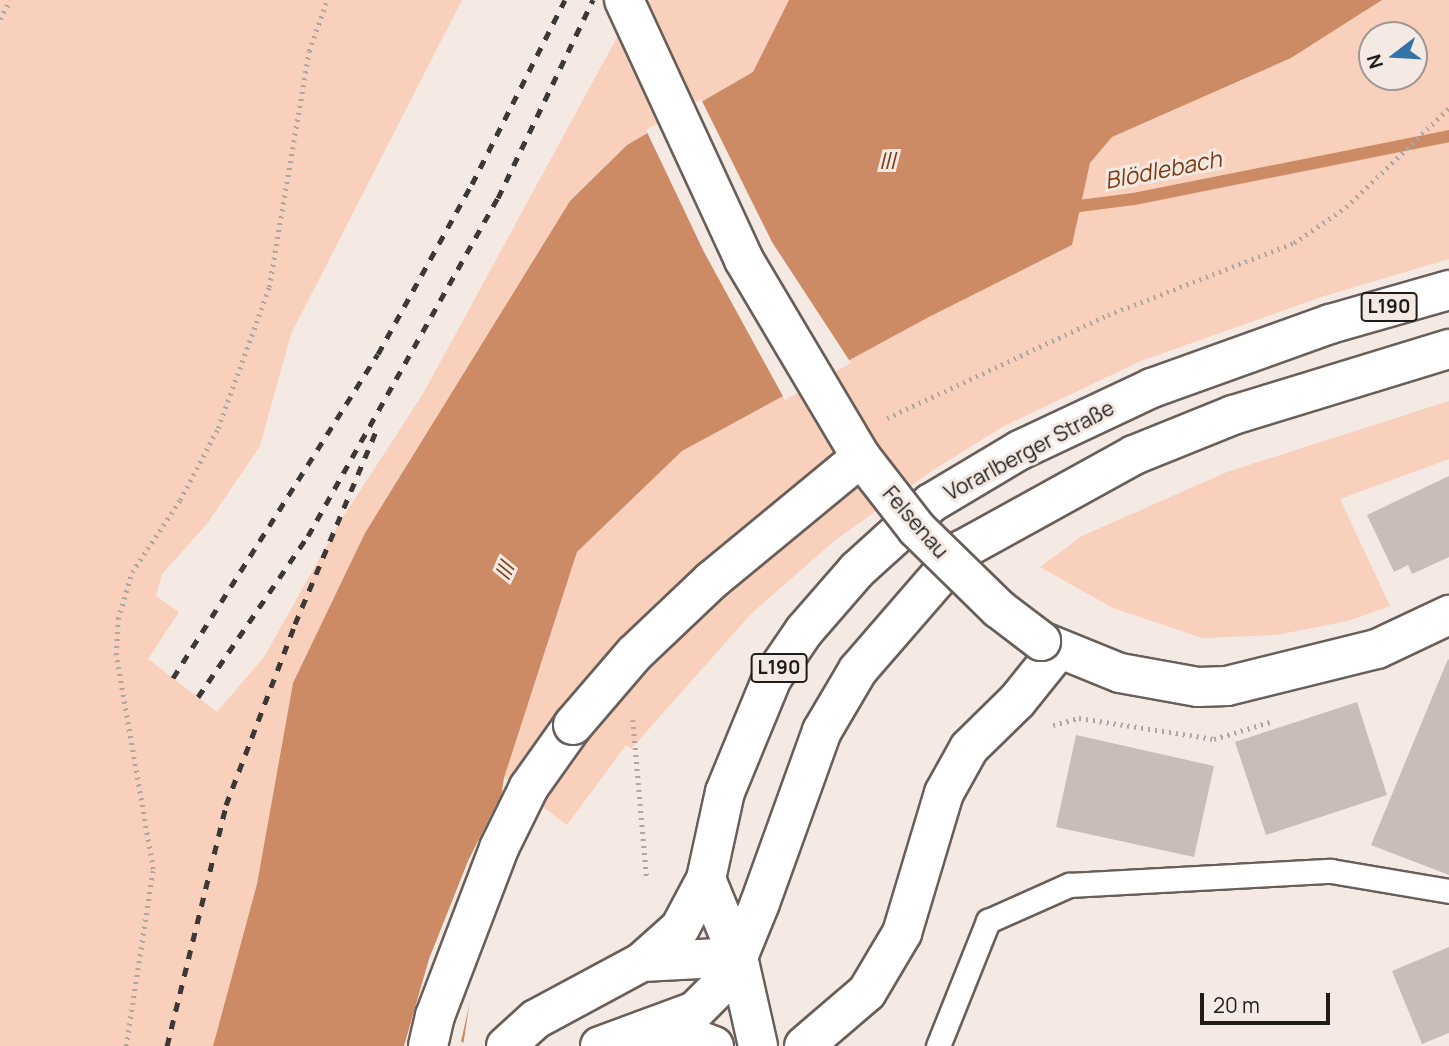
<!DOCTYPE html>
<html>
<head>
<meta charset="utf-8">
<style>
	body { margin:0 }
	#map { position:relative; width:1449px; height:1046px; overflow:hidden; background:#f4e9e3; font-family:Manrope,sans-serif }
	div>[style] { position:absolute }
	.green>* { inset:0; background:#f8d0bb }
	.water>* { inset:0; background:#cd8b65 }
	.pier>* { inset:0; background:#f4e9e3 }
	.stream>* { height:12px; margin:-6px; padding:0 6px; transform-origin:6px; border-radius:6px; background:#cd8b65 }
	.building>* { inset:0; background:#c8bdb8 }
	.path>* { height:4.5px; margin-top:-2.25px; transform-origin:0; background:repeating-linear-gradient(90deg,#afa6a1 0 2px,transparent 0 7px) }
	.roads { filter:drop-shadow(2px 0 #695f5a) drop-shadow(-2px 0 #695f5a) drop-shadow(0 2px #695f5a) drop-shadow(0 -2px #695f5a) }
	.lane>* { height:23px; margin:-11.5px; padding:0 11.5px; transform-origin:11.5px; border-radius:11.5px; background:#fff }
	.street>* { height:38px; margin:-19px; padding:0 19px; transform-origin:19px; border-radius:19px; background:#fff }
	.primary>* { height:38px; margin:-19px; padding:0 19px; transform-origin:19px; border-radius:19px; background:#fff }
	.rail>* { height:5px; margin-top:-2.5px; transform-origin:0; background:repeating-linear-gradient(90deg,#3d3835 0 9px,transparent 0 18px) }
	.bridges { filter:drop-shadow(2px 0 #695f5a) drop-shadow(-2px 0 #695f5a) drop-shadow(0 2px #695f5a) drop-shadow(0 -2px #695f5a) }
	.street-bridge>* { height:38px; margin:-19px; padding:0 19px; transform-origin:19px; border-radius:19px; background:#fff }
	.primary-bridge>* { height:38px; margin:-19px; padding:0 19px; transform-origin:19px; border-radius:19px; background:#fff }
	span { translate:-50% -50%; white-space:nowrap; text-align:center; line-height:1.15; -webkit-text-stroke:6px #f4e9e3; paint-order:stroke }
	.shield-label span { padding:2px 5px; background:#f4e9e3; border:2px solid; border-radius:5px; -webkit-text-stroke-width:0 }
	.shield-label { font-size:19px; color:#201c1a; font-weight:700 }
	.street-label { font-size:21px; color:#201c1a }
	.water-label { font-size:23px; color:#7b3c13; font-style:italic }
	.north { position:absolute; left:1358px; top:21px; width:70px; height:70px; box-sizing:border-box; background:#f4e9e3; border:2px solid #9f9793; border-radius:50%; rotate:253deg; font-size:19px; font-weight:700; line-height:28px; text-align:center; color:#201c1a }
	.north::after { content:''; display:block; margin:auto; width:24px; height:32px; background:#3273a9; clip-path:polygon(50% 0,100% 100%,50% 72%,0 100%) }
	.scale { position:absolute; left:1200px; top:993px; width:130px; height:32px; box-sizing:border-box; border:4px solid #201c1a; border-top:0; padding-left:9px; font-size:21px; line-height:24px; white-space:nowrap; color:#201c1a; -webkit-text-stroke:5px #f4e9e3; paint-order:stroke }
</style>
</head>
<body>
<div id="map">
	<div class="green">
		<div style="clip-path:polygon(0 0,462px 0,291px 334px,260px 446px,207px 524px,162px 574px,156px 596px,179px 612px,148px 659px,217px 712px,264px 657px,341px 520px,423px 394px,621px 30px,649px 0,789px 0,754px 72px,627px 145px,570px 201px,365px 533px,293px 683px,257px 884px,213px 1046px,0 1046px)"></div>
		<div style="clip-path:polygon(evenodd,1382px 0,1449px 0,1449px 259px,1321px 297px,1141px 361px,1004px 426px,933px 470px,834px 541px,751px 614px,631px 749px,626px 745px,567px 825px,504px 778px,577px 552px,682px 451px,927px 318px,1072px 245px,1090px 163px,1112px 137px,1291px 58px,1382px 0,1372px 35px,1414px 35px,1414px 77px,1372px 77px,1372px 35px)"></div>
		<div style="clip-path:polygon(1449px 401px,1449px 459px,1340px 499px,1390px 606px,1348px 621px,1276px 635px,1202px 638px,1113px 608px,1040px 567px,1082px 536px,1227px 472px)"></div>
	</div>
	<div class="water">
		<div style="clip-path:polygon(789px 0,1382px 0,1291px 58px,1112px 137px,1090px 163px,1072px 245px,927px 318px,682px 451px,577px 552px,504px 778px,463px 1046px,213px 1046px,257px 884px,293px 683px,365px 533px,570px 201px,627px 145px,753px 72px)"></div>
	</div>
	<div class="pier">
		<div style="clip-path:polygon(701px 99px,772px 242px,851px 363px,785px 400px,704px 252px,646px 130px)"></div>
		<div style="clip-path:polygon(506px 785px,481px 955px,461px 1041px,467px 1046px,404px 1046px,429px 959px,468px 861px)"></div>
	</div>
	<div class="stream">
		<div style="left:1065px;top:202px;width:15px;rotate:16deg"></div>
		<div style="left:1079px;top:206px;width:55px;rotate:-7.3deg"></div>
		<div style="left:1134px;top:199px;width:321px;rotate:-11.3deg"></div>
	</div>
	<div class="building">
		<div style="clip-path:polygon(1449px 476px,1449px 557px,1412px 574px,1408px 565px,1394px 572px,1367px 515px)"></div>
		<div style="clip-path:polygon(1448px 659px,1449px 660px,1449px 875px,1371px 845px)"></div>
		<div style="clip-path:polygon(1357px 702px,1387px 795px,1266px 835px,1235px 742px)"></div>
		<div style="clip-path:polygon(1076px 735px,1214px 766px,1194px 857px,1056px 827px)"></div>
		<div style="clip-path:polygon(1449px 947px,1449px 1033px,1422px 1044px,1392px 971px)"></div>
	</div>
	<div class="path">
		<div style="left:0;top:19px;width:21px;rotate:-62deg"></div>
		<div style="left:887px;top:418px;width:244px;rotate:-25deg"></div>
		<div style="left:1108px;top:315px;width:199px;rotate:-21.2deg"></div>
		<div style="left:1294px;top:243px;width:63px;rotate:-34.7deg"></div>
		<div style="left:1346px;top:207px;width:143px;rotate:-43.9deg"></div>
		<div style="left:633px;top:720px;width:160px;rotate:85deg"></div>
		<div style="left:1053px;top:725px;width:27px;rotate:-15deg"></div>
		<div style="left:1079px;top:718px;width:137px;rotate:8.8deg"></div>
		<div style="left:1214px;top:739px;width:62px;rotate:-17deg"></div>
		<div style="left:126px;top:1046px;width:179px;rotate:-81.3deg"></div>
		<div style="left:153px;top:869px;width:217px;rotate:-99.8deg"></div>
		<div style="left:116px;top:655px;width:36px;rotate:-87deg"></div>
		<div style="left:118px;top:619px;width:49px;rotate:-73.4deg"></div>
		<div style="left:132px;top:572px;width:87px;rotate:-56.3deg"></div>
		<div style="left:180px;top:500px;width:81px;rotate:-62.2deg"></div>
		<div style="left:218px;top:428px;width:150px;rotate:-70.1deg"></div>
		<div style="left:269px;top:287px;width:239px;rotate:-80.4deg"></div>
		<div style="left:309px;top:51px;width:54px;rotate:-70.6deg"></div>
	</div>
	<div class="roads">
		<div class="lane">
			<div style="left:938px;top:1046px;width:135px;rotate:-68.2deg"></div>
			<div style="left:988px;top:921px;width:89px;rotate:-24deg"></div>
			<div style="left:1069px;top:885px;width:262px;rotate:-3.1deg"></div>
			<div style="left:1331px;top:871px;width:120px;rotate:9.6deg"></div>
		</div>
		<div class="street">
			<div style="left:1041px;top:641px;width:85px;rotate:22.1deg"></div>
			<div style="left:1120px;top:673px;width:79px;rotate:10.2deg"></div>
			<div style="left:1198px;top:687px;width:29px;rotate:-2deg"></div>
			<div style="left:1227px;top:686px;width:154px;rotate:-13.9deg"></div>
			<div style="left:1377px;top:649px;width:80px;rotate:-25.3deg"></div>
		</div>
		<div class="primary">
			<div style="left:706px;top:879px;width:84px;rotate:67.7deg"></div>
			<div style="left:738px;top:957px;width:91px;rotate:77.3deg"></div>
			<div style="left:642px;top:962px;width:96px;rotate:-3deg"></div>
			<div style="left:644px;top:1030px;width:41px;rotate:7deg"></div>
			<div style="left:685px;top:1035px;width:31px;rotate:21deg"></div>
			<div style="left:428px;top:1046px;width:31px;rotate:-77deg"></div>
			<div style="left:435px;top:1016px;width:180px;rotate:-69.1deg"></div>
			<div style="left:499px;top:848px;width:68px;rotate:-63.8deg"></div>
			<div style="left:529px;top:787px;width:76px;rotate:-54.6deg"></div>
			<div style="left:506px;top:1046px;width:40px;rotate:-42deg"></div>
			<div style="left:536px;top:1019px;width:120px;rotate:-28.3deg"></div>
			<div style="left:642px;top:962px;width:51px;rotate:-41.8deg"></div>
			<div style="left:680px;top:928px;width:55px;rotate:-62deg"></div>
			<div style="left:706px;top:879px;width:89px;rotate:-77.7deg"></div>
			<div style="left:725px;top:792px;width:123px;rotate:-67.6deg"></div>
			<div style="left:772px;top:678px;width:57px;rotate:-55.8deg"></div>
			<div style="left:804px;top:631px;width:81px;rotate:-49deg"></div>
			<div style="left:857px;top:570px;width:100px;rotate:-42.2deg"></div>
			<div style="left:931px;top:503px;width:104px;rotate:-30.8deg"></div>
			<div style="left:1020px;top:450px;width:146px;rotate:-25.2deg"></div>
			<div style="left:1152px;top:388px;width:189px;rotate:-19.8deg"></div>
			<div style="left:1330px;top:324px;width:124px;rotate:-15.9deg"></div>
			<div style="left:600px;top:1046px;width:101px;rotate:-20.2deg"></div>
			<div style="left:695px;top:1011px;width:33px;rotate:-45deg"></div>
			<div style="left:718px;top:988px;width:37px;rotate:-57deg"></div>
			<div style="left:738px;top:957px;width:58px;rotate:-67.8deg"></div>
			<div style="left:760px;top:903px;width:183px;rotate:-70.2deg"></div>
			<div style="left:822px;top:731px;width:71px;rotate:-59.5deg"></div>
			<div style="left:858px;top:670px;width:159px;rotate:-49.1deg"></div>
			<div style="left:962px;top:550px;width:196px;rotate:-28.9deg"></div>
			<div style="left:1134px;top:455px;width:107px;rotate:-22deg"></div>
			<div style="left:1233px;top:415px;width:226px;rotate:-17deg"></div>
			<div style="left:804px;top:1046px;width:83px;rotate:-40.6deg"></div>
			<div style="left:867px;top:992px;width:69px;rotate:-59.3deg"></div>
			<div style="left:902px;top:933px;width:146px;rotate:-73.3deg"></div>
			<div style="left:944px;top:793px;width:51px;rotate:-60.9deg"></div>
			<div style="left:969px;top:748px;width:67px;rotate:-44.4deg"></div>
			<div style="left:1017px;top:701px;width:65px;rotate:-51.2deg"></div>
		</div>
	</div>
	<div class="rail">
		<div style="left:173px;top:678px;width:383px;rotate:-57.7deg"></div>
		<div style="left:378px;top:354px;width:194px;rotate:-61.1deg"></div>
		<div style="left:472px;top:184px;width:206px;rotate:-63.2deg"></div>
		<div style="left:198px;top:697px;width:195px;rotate:-55.7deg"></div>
		<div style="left:308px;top:536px;width:388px;rotate:-60.7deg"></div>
		<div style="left:498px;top:198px;width:220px;rotate:-64.4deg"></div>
		<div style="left:167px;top:1046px;width:248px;rotate:-76.2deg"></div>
		<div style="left:226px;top:805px;width:194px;rotate:-69.1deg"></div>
		<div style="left:295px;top:624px;width:209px;rotate:-67.2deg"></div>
	</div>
	<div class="bridges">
		<div class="street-bridge">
			<div style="left:624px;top:0;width:286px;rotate:65.2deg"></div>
			<div style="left:744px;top:260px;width:229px;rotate:59.3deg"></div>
			<div style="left:861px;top:457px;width:91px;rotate:52.1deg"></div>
			<div style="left:917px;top:529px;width:115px;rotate:44.3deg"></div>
			<div style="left:999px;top:609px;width:53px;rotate:37.3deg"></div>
		</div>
		<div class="primary-bridge">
			<div style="left:573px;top:725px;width:95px;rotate:-49.3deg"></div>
			<div style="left:635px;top:653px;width:106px;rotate:-43.5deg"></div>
			<div style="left:712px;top:580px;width:193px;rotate:-39.5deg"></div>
		</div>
	</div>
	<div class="shield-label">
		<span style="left:1389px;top:307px">L190</span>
		<span style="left:779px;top:668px">L190</span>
	</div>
	<div class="street-label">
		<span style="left:1029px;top:450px;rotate:-28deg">Vorarlberger Straße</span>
		<span style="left:916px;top:522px;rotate:49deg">Felsenau</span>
	</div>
	<div class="water-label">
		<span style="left:887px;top:160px">Ill</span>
		<span style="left:1163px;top:169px;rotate:-11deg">Blödlebach</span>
		<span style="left:504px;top:571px;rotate:-65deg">Ill</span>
	</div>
	<div class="north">N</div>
	<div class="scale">20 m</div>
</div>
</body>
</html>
